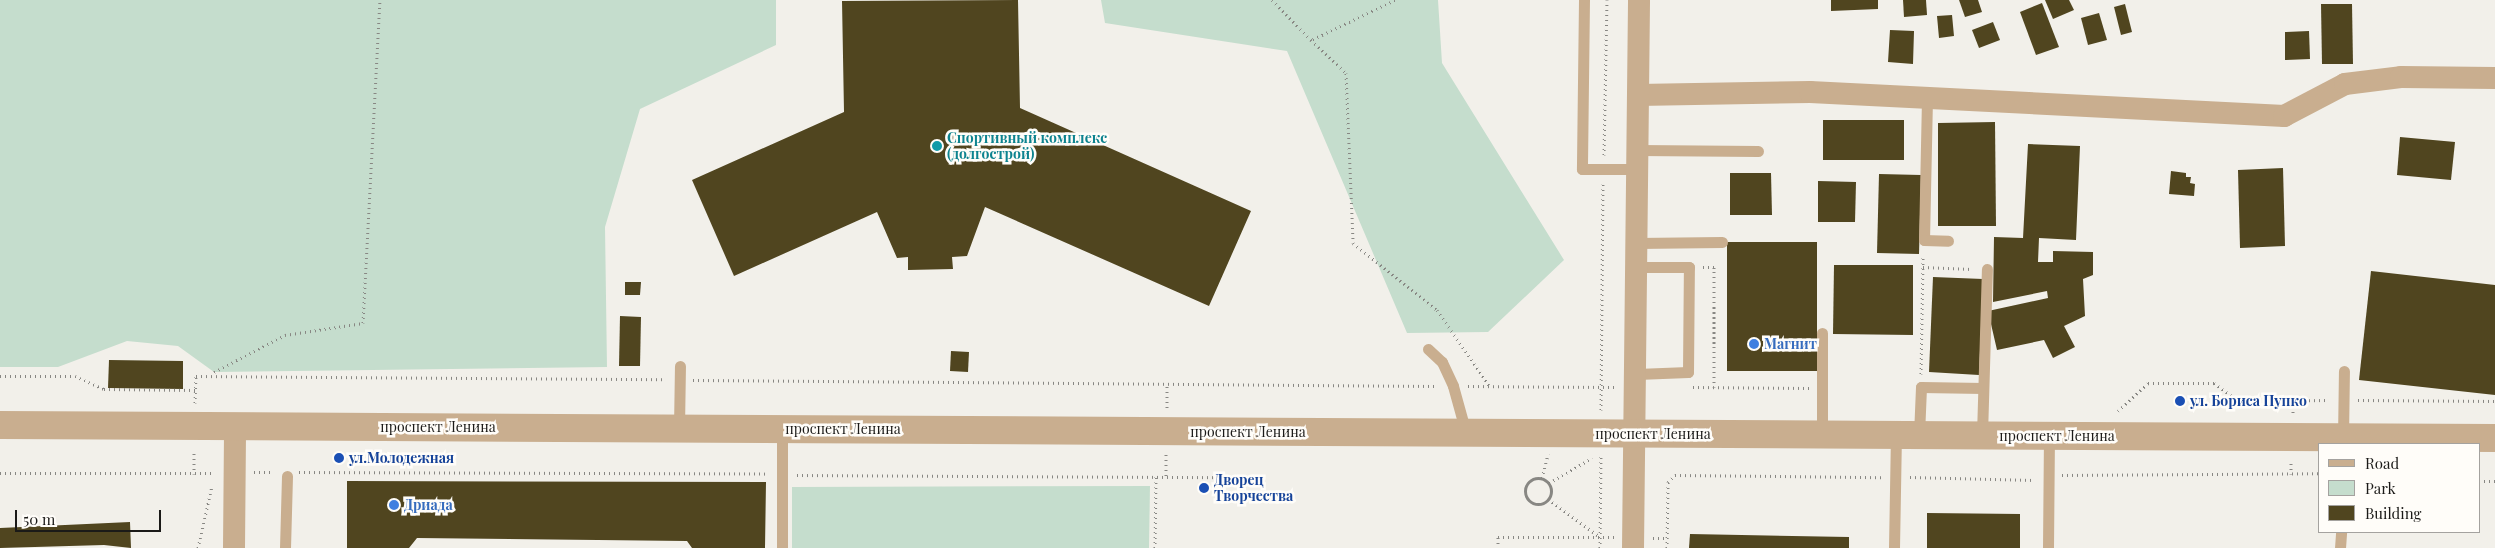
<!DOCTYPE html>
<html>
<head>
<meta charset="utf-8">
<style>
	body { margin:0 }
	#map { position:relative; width:2495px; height:548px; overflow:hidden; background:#f2f0ea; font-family:"Playfair Display",serif }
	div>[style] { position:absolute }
	.green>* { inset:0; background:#c5ddcd }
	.building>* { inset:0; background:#50451f }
	.path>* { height:3px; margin-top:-1.5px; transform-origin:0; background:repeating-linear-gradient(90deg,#888783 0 1px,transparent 0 5px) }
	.path>.ring { margin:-1.5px; padding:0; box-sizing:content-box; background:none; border:3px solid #888783; border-radius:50% }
	.service>* { height:11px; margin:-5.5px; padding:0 5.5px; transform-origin:5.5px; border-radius:5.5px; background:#c9ae8f }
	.minor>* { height:22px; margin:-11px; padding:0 11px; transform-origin:11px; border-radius:11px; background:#c9ae8f }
	.tertiary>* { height:28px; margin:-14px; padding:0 14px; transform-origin:14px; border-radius:14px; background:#c9ae8f }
	.dots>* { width:14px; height:14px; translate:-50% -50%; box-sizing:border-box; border:2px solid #fffdf9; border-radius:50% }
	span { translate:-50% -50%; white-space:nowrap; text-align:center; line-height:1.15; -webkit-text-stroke:5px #fffdf9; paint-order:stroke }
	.culture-label { font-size:14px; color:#0d838f; font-weight:700 }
	.left { translate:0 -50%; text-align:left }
	.shop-label { font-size:14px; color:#366cbe; font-weight:700 }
	.transit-label { font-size:14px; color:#164399; font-weight:700 }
	.street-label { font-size:14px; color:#1b1a18 }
	.legend { position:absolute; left:2318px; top:443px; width:162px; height:90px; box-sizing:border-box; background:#fffdf9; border:1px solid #a4a29f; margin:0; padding:6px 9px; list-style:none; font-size:15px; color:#1b1a18 }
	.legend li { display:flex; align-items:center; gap:10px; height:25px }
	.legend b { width:25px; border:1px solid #a4a29f }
	.scale { position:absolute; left:15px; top:510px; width:146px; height:22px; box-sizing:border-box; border:2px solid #1b1a18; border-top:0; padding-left:6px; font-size:15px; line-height:18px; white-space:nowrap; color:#1b1a18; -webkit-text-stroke:4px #fffdf9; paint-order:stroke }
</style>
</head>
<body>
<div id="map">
	<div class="green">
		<div style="clip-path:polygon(0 0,776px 0,776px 45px,640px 109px,605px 227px,607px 367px,214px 372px,178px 346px,127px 341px,58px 367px,0 367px)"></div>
		<div style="clip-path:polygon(1101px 0,1438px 0,1442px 63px,1564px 260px,1488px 332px,1407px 333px,1287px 51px,1105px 23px)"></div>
		<div style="clip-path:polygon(1150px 486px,1149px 548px,792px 548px,792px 487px)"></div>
	</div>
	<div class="building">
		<div style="clip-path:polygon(1018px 0,1020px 108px,1251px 211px,1209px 306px,985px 207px,967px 256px,952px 257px,953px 269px,908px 270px,908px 257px,897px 258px,877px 212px,734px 276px,692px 180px,844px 112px,842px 1px)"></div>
		<div style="clip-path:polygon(1831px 0,1878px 0,1878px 9px,1831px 11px)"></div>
		<div style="clip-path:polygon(1903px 0,1926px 0,1927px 15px,1904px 17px)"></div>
		<div style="clip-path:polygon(1959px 0,1978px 0,1982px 12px,1965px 17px)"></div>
		<div style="clip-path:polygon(2045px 0,2069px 0,2074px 10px,2053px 19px)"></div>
		<div style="clip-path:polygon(2042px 3px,2059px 47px,2036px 55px,2020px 12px)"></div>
		<div style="clip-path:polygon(2125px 4px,2132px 32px,2121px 35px,2114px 7px)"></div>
		<div style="clip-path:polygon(2321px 4px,2352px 4px,2353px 64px,2322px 64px)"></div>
		<div style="clip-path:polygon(2099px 13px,2107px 40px,2088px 45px,2081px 18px)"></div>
		<div style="clip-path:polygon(1952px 15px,1954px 36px,1939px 38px,1937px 16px)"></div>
		<div style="clip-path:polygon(1993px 22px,2000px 40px,1979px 48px,1972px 30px)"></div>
		<div style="clip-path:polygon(1890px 30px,1914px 31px,1913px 64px,1888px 62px)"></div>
		<div style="clip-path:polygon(2309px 31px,2310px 59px,2285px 60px,2285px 32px)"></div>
		<div style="clip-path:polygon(1823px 120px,1904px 120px,1904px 160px,1823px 160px)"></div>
		<div style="clip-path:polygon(1995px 122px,1996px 226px,1938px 226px,1938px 123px)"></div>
		<div style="clip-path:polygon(2400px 137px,2455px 142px,2451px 180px,2397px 175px)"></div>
		<div style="clip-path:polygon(2028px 144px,2080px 146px,2076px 240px,2039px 238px,2038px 262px,2053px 262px,2053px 251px,2093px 252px,2093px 275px,2083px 279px,2085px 316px,2064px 326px,2075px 347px,2053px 358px,2044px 340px,1997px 350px,1988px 311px,2048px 298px,2047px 291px,1993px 302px,1994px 237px,2023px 238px)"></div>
		<div style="clip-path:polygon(2283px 168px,2285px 246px,2240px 248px,2238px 170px)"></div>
		<div style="clip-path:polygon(2171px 171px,2186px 173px,2186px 177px,2191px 177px,2190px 183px,2195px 184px,2194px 196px,2169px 194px)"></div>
		<div style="clip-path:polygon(1730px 173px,1771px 173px,1772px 215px,1730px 215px)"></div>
		<div style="clip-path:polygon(1879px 174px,1921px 175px,1919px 254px,1877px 253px)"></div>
		<div style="clip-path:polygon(1818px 181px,1856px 182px,1855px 222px,1818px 222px)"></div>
		<div style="clip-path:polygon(1727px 242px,1817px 242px,1817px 371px,1727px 371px)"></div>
		<div style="clip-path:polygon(1834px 265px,1913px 265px,1913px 335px,1833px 334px)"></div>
		<div style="clip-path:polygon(2371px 271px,2495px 285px,2495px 395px,2359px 380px)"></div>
		<div style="clip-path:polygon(1933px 277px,1983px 279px,1979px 375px,1929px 372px)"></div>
		<div style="clip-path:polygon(625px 282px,641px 282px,640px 295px,625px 295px)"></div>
		<div style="clip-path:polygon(620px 316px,641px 317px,640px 366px,619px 366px)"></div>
		<div style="clip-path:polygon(951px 351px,969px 352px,968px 372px,950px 371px)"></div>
		<div style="clip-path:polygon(109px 360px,183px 361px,183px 389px,108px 388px)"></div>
		<div style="clip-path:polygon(347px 481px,766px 482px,765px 548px,692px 548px,687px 541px,417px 538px,409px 548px,347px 548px)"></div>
		<div style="clip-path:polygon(1927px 513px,2020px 514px,2020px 548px,1927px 548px)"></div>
		<div style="clip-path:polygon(130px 522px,131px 548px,104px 545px,0 548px,0 528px)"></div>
		<div style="clip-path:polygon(1690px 534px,1849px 537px,1849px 548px,1689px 548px)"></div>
	</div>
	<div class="path">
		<div style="left:1272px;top:0;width:56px;rotate:45.7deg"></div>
		<div style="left:1395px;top:0;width:93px;rotate:154.5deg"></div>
		<div style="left:1311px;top:40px;width:48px;rotate:43.3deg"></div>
		<div style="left:1346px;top:73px;width:170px;rotate:87.6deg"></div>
		<div style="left:1353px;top:243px;width:107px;rotate:38.6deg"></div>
		<div style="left:1437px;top:310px;width:91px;rotate:55.3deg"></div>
		<div style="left:1604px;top:155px;width:155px;rotate:-88.9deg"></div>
		<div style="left:1703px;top:267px;width:11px"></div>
		<div style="left:1714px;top:267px;width:120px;rotate:90deg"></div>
		<div style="left:1923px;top:267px;width:49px;rotate:2.3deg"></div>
		<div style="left:214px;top:372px;width:80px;rotate:-27.5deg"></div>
		<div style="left:285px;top:335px;width:79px;rotate:-8.7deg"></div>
		<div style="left:363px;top:323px;width:323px;rotate:-87deg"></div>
		<div style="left:1921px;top:374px;width:119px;rotate:-89deg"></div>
		<div style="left:0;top:376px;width:75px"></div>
		<div style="left:75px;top:376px;width:32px;rotate:24deg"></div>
		<div style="left:104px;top:389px;width:91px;rotate:0.6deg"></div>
		<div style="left:693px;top:380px;width:743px;rotate:0.46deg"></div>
		<div style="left:1468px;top:386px;width:146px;rotate:0.4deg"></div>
		<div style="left:1693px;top:387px;width:116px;rotate:0.5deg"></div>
		<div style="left:2358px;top:400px;width:137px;rotate:0.4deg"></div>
		<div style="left:195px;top:403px;width:27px;rotate:-88deg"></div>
		<div style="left:196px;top:376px;width:470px;rotate:0.4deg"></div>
		<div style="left:1167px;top:408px;width:24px;rotate:-90deg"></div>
		<div style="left:1601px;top:410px;width:226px;rotate:-89.5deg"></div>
		<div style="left:2118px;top:411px;width:41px;rotate:-43deg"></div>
		<div style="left:2148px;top:383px;width:66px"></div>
		<div style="left:2214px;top:383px;width:31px;rotate:36deg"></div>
		<div style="left:2239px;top:401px;width:90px;rotate:-0.6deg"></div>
		<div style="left:2293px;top:413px;width:13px;rotate:-90deg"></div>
		<div style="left:254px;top:472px;width:19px"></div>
		<div style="left:299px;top:472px;width:469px;rotate:0.2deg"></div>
		<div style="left:0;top:473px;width:214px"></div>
		<div style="left:194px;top:474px;width:24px;rotate:-90deg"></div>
		<div style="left:2291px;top:474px;width:14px;rotate:-90deg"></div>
		<div style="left:797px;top:475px;width:435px;rotate:0.3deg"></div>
		<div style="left:2062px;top:475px;width:257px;rotate:-0.4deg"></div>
		<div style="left:1166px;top:476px;width:22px;rotate:-90deg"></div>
		<div style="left:1910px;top:477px;width:124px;rotate:1.4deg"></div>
		<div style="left:1542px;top:478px;width:25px;rotate:-76deg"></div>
		<div class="ring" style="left:1525px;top:478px;width:23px;height:23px"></div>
		<div style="left:2479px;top:481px;width:16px"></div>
		<div style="left:1549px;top:483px;width:50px;rotate:-30.2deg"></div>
		<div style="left:1548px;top:499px;width:64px;rotate:36.2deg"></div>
		<div style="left:1653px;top:538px;width:14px"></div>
		<div style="left:198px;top:548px;width:64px;rotate:-77.3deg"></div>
		<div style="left:1155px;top:548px;width:72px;rotate:-89.2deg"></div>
		<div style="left:1498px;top:548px;width:11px;rotate:-90deg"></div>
		<div style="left:1498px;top:537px;width:116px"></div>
		<div style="left:1600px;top:548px;width:93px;rotate:-89.4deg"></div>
		<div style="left:1667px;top:548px;width:66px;rotate:-89.1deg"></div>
		<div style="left:1668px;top:482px;width:10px;rotate:-45deg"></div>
		<div style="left:1675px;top:475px;width:206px;rotate:0.6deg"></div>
	</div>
	<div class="service">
		<div style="left:1584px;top:0;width:169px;rotate:90.7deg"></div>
		<div style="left:1582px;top:169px;width:56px"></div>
		<div style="left:1927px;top:98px;width:142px;rotate:91.2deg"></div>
		<div style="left:1924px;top:240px;width:24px;rotate:2deg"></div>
		<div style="left:1638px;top:150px;width:120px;rotate:0.5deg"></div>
		<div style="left:1637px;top:243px;width:85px;rotate:-0.7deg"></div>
		<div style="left:1428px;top:349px;width:19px;rotate:43deg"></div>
		<div style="left:1442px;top:362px;width:26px;rotate:65deg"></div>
		<div style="left:1453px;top:386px;width:49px;rotate:74.5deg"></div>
		<div style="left:1637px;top:374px;width:51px;rotate:-2.2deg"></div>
		<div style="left:1688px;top:372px;width:105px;rotate:-89.5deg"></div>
		<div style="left:1689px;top:267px;width:51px;rotate:180deg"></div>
		<div style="left:679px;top:428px;width:62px;rotate:-89.1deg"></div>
		<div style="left:782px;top:429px;width:119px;rotate:90deg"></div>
		<div style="left:1822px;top:435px;width:102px;rotate:-90deg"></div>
		<div style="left:1919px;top:435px;width:48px;rotate:-87.6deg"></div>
		<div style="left:1921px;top:387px;width:62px;rotate:0.9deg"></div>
		<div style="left:1982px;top:435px;width:166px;rotate:-88.3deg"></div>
		<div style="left:2343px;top:439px;width:68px;rotate:-89.2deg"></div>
		<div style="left:285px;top:548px;width:72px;rotate:-88.4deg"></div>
		<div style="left:1894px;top:548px;width:112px;rotate:-89deg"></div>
		<div style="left:2048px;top:548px;width:111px;rotate:-89.5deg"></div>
		<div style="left:2340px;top:548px;width:16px;rotate:-86deg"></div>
	</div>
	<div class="minor">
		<div style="left:1638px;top:95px;width:172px;rotate:-1deg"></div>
		<div style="left:1810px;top:92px;width:475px;rotate:2.9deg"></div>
		<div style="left:2284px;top:116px;width:69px;rotate:-27.7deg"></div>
		<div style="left:2345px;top:84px;width:56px;rotate:-7.1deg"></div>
		<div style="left:2401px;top:77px;width:94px;rotate:0.6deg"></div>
		<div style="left:234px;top:548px;width:122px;rotate:-89.5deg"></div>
		<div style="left:1633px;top:548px;width:548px;rotate:-89.37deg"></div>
	</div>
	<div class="tertiary">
		<div style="left:0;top:425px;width:2495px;rotate:0.3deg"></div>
	</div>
	<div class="dots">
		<div style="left:937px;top:146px;background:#0f9aa8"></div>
		<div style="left:1754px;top:344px;background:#3f7fe0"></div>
		<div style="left:2180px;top:401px;background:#1a4fb4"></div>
		<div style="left:339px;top:458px;background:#1a4fb4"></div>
		<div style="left:1204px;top:488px;background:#1a4fb4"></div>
		<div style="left:394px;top:505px;background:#3f7fe0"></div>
	</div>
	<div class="culture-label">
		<span class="left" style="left:947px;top:146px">Спортивный комплекс<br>(долгострой)</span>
	</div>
	<div class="shop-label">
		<span class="left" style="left:1764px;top:344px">Магнит</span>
		<span class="left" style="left:404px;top:505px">Дриада</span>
	</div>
	<div class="transit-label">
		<span class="left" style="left:2190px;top:401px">ул. Бориса Пупко</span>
		<span class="left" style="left:349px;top:458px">ул.Молодежная</span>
		<span class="left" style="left:1214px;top:488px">Дворец<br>Творчества</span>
	</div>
	<div class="street-label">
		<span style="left:438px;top:427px">проспект Ленина</span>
		<span style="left:843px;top:429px">проспект Ленина</span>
		<span style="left:1248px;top:432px">проспект Ленина</span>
		<span style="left:1653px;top:434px">проспект Ленина</span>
		<span style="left:2057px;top:436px">проспект Ленина</span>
	</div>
	<ul class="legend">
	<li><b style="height:6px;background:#c9ae8f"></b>Road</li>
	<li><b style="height:14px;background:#c5ddcd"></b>Park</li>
	<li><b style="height:14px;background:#50451f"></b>Building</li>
	</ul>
	<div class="scale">50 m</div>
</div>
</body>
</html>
